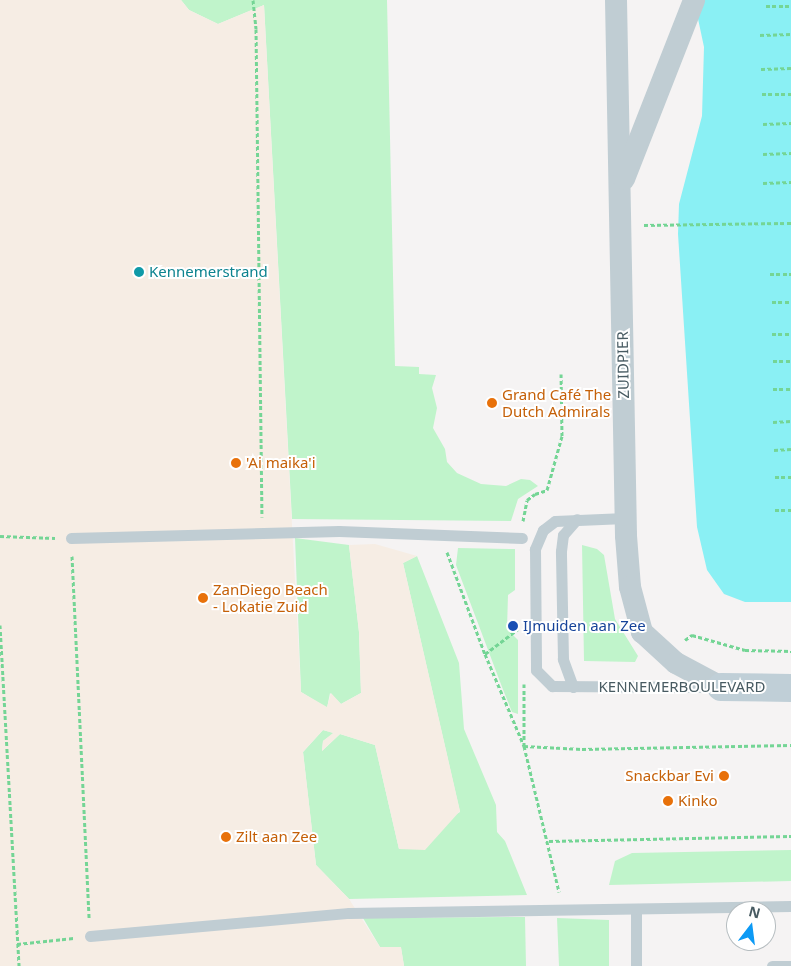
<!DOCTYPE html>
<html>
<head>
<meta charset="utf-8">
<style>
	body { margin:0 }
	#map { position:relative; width:791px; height:966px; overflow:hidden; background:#f5f3f3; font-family:"Noto Sans",sans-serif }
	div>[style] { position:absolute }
	.green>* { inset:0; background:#c0f4cb }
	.sand>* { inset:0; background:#f6ede4 }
	.water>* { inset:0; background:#8af0f4 }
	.path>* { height:3px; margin-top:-1.5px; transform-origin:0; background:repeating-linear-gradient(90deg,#74d595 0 4px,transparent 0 6.5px) }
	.lane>* { height:11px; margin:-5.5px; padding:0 5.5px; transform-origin:5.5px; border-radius:5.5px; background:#c0cdd3 }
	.street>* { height:22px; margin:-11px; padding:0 11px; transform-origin:11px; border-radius:11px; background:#c0cdd3 }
	.secondary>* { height:28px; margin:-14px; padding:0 14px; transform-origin:14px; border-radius:14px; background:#c0cfd7 }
	.dots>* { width:14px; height:14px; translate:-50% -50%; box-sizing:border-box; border:2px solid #fff; border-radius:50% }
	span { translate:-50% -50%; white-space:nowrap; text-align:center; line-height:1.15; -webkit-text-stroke:4px #fff; paint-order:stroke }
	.culture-label { font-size:15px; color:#0d838f }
	.left { translate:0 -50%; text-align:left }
	.street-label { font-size:15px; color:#485b62 }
	.food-label { font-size:15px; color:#c56008 }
	.right { translate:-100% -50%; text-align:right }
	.transit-label { font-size:15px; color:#164399 }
	.north { position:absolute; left:726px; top:901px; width:50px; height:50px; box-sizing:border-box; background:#fff; border:1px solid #b6bdc0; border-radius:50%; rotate:15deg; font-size:14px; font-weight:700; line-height:20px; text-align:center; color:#485b62 }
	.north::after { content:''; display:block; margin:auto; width:18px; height:22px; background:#0d9af5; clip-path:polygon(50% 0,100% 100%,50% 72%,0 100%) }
</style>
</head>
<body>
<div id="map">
	<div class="green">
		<div style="clip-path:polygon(181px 0,387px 0,395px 366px,419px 367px,419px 374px,436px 375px,432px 388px,437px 408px,433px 428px,445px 449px,447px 462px,457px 473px,481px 484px,506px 486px,521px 479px,530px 480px,538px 486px,518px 499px,511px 521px,292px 519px,264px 5px,218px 24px,189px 10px)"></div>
		<div style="clip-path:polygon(295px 538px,349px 545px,359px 632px,361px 693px,341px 704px,330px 693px,327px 708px,301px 692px)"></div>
		<div style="clip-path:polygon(582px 545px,597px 549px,604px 555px,615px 619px,638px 656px,635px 662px,584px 661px)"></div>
		<div style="clip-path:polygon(458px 548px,515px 549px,515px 590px,508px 595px,507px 629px,518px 640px,518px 714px,512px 712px,502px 687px,456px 565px)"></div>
		<div style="clip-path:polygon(417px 556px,459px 663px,464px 729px,496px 805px,497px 832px,505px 841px,527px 895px,349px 899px,316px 865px,303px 752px,323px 730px,334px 733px,323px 741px,322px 751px,340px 734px,375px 745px,399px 849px,460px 812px,403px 563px)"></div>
		<div style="clip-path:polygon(791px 850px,791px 881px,609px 885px,615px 861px,632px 853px)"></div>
		<div style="clip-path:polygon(525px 917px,526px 966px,404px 966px,401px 948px,380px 947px,363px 918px)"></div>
		<div style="clip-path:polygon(557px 918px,609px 920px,609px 966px,559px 966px)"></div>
	</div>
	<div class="sand">
		<div style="clip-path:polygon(0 0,181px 0,189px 10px,218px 24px,264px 5px,301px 692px,327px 707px,331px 693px,341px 704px,361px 693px,359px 632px,349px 545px,375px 544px,417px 556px,403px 563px,460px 811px,425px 850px,399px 849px,375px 745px,340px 734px,322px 751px,323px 741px,333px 733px,323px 730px,303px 752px,316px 865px,349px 899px,380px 947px,401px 947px,404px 966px,0 966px)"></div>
	</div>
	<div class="water">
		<div style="clip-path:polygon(694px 0,791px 0,791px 602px,745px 602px,724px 594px,707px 570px,697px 527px,678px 234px,679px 204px,702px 116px,704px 47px)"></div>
	</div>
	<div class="path">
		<div style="left:253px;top:0;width:29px;rotate:84deg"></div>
		<div style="left:256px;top:29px;width:488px;rotate:89.3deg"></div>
		<div style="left:766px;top:6px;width:25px"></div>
		<div style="left:760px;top:35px;width:31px;rotate:-2deg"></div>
		<div style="left:761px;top:69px;width:30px;rotate:-2deg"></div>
		<div style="left:762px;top:94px;width:29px"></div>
		<div style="left:763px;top:124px;width:28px;rotate:-2deg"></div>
		<div style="left:763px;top:154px;width:28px;rotate:-2deg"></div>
		<div style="left:763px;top:183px;width:28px;rotate:-2deg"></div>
		<div style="left:644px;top:225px;width:147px;rotate:-0.8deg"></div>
		<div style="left:770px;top:274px;width:21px"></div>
		<div style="left:772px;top:302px;width:19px"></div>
		<div style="left:772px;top:334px;width:19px"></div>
		<div style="left:773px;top:361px;width:18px"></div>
		<div style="left:773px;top:389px;width:18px"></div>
		<div style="left:773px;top:422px;width:18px;rotate:-3deg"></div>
		<div style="left:774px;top:450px;width:17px;rotate:-3deg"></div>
		<div style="left:775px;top:477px;width:16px"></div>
		<div style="left:775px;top:510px;width:16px"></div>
		<div style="left:523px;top:521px;width:21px;rotate:-79deg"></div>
		<div style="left:527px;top:500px;width:10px;rotate:-37deg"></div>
		<div style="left:535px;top:494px;width:13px;rotate:-18deg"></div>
		<div style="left:547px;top:490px;width:56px;rotate:-74.5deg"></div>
		<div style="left:562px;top:436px;width:62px;rotate:-90.9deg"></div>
		<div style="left:0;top:536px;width:55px;rotate:2.1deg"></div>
		<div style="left:447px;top:552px;width:109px;rotate:69.6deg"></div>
		<div style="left:485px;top:654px;width:100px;rotate:67deg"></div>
		<div style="left:524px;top:746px;width:150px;rotate:76.5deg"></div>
		<div style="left:72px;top:556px;width:363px;rotate:87.3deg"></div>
		<div style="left:0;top:625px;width:342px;rotate:86.8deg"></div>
		<div style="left:685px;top:640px;width:9px;rotate:-36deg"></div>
		<div style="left:692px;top:635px;width:55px;rotate:15.8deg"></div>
		<div style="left:745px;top:650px;width:46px;rotate:1.2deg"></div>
		<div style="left:485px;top:654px;width:41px;rotate:-37.1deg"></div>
		<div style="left:524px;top:684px;width:62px;rotate:90deg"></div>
		<div style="left:524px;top:746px;width:58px;rotate:3deg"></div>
		<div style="left:582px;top:749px;width:209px;rotate:-1.1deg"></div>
		<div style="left:549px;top:841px;width:242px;rotate:-1.2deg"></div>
		<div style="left:17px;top:944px;width:57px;rotate:-6deg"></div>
	</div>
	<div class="lane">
		<div style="left:625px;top:518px;width:70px;rotate:177.5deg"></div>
		<div style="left:555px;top:521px;width:15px;rotate:143deg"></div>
		<div style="left:543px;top:530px;width:21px;rotate:113deg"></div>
		<div style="left:535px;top:549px;width:121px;rotate:89.5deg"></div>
		<div style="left:536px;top:670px;width:23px;rotate:45deg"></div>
		<div style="left:552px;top:686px;width:159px;rotate:0.4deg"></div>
		<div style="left:71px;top:538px;width:268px;rotate:-1.5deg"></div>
		<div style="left:339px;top:531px;width:183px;rotate:2.2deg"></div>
		<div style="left:573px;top:687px;width:30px;rotate:-110deg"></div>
		<div style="left:563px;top:659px;width:108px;rotate:-91.1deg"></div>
		<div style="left:561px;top:551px;width:16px;rotate:-83deg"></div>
		<div style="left:563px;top:535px;width:21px;rotate:-49deg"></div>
		<div style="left:636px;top:909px;width:57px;rotate:90deg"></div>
		<div style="left:90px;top:936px;width:260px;rotate:-5.1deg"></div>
		<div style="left:349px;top:913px;width:442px;rotate:-0.9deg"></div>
		<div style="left:772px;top:966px;width:19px"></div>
	</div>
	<div class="street">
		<div style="left:616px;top:0;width:536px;rotate:88.93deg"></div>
		<div style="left:626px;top:536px;width:51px;rotate:85.5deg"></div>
		<div style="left:630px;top:587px;width:47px;rotate:75.1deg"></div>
		<div style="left:642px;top:632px;width:46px;rotate:42.4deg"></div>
		<div style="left:676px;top:663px;width:51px;rotate:28.1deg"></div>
		<div style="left:624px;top:179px;width:192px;rotate:-68.6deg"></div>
	</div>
	<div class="secondary">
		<div style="left:721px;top:687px;width:70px;rotate:0.8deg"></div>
	</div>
	<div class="dots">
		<div style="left:139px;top:272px;background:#0f9aa8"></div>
		<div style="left:492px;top:403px;background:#e8710a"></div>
		<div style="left:236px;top:463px;background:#e8710a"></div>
		<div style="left:203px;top:598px;background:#e8710a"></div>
		<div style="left:513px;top:626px;background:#1a4fb4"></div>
		<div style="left:724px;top:776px;background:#e8710a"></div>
		<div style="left:668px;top:801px;background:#e8710a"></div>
		<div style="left:226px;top:837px;background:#e8710a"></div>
	</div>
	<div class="culture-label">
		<span class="left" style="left:149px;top:272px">Kennemerstrand</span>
	</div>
	<div class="street-label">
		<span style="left:623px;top:365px;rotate:-91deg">ZUIDPIER</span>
		<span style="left:682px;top:687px">KENNEMERBOULEVARD</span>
	</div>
	<div class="food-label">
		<span class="left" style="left:502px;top:403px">Grand Café The<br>Dutch Admirals</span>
		<span class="left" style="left:246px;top:463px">'Ai maika'i</span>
		<span class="left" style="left:213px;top:598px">ZanDiego Beach<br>- Lokatie Zuid</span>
		<span class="right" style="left:714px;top:776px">Snackbar Evi</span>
		<span class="left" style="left:678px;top:801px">Kinko</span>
		<span class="left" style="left:236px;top:837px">Zilt aan Zee</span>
	</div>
	<div class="transit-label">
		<span class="left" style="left:523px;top:626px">IJmuiden aan Zee</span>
	</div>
	<div class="north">N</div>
</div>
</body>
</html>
